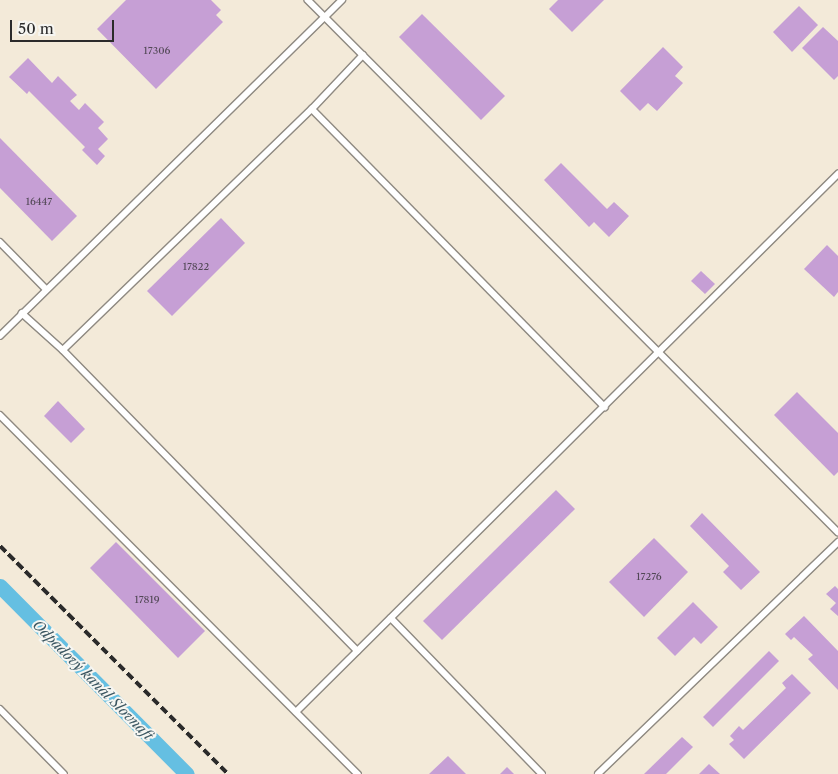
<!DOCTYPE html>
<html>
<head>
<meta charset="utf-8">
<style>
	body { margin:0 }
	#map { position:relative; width:838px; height:774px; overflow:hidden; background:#f3ead9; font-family:"Libre Caslon Text",serif }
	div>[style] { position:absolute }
	.canal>* { height:15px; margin:-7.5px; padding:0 7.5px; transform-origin:7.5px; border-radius:7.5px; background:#65bfe2 }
	.building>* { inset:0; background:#c69fd5 }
	.roads { filter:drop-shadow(1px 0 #8f8a82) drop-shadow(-1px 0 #8f8a82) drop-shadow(0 1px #8f8a82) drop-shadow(0 -1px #8f8a82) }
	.lane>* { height:5.5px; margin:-2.75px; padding:0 2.75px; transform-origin:2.75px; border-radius:2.75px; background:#fff }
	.rail>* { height:4px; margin-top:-2px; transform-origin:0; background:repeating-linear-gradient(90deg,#2b2b2b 0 8px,transparent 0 12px) }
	span { translate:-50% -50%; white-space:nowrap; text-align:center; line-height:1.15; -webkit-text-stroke:4px #f6f6f2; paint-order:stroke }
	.number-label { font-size:10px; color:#524856 }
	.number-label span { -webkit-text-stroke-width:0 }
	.water-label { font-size:14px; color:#3c5762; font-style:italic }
	.scale { position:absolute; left:10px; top:20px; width:104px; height:22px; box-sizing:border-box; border:2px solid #2b2b2b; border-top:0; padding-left:6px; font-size:15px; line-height:18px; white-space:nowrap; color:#2b2b2b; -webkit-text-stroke:4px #f6f6f2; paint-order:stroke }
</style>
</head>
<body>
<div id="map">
	<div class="canal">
		<div style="left:0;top:586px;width:265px;rotate:45.2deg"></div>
	</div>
	<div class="building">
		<div style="clip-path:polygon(126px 0,211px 0,221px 10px,216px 15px,223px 22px,156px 89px,97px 29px)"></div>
		<div style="clip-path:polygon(558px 0,604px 0,572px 32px,549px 9px)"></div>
		<div style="clip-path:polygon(799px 6px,818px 25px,792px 52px,773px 32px)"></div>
		<div style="clip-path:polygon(422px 14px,505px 96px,481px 120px,399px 37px)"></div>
		<div style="clip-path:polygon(823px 27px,838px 41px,838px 76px,834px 80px,802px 48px)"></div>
		<div style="clip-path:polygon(663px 47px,683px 67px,675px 76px,683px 83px,657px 111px,648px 103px,640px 111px,620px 91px)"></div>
		<div style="clip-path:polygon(28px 58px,52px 83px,58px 76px,77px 95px,70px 101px,79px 110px,85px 103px,104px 122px,98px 128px,108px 139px,98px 149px,105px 156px,97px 165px,82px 150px,85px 147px,29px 91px,27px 94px,9px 77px)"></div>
		<div style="clip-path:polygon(0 138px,77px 216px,52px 241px,0 188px)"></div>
		<div style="clip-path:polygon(561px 163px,607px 209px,614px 202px,629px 216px,609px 237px,594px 222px,589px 227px,544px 180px)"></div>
		<div style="clip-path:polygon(221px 218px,245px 243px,172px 316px,147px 291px)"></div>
		<div style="clip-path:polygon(827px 245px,838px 256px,838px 292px,834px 297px,804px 269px)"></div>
		<div style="clip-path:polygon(701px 271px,715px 284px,705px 294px,691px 281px)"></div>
		<div style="clip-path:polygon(797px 392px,838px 433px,838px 472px,834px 476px,774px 415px)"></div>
		<div style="clip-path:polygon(58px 401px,85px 429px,71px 443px,44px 416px)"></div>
		<div style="clip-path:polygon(556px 490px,575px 509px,442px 640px,423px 621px)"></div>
		<div style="clip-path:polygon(702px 513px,760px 572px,741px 590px,723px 572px,729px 566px,690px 526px)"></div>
		<div style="clip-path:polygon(654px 538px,688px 572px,644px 617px,609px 582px)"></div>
		<div style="clip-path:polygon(116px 542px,205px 631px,178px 658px,90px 568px)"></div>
		<div style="clip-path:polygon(835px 586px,838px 589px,838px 616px,830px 609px,836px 603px,826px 594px)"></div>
		<div style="clip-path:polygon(693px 602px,718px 627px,701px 644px,694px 637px,675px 656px,657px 638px)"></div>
		<div style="clip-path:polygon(804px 616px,838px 651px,838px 690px,808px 659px,813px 655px,794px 637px,791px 640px,785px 634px)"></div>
		<div style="clip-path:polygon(769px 651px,779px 661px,713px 727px,703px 717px)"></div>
		<div style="clip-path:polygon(792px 674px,811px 693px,744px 759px,729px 744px,734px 740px,730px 736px,739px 726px,743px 730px,786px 688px,782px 683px)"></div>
		<div style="clip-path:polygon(682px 737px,693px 747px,666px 774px,644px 774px)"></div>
		<div style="clip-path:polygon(448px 756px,466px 774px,429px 774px)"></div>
		<div style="clip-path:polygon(709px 764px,720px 774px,699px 774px)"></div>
		<div style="clip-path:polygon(507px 767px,514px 774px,500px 774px)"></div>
	</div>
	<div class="roads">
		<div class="lane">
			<div style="left:308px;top:0;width:24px;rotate:45deg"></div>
			<div style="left:325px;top:17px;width:24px;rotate:-45deg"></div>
			<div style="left:312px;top:109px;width:418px;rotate:45.5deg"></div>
			<div style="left:0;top:242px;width:66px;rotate:45.6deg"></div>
			<div style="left:22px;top:313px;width:55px;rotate:42.1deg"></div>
			<div style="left:63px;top:350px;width:421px;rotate:45.6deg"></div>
			<div style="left:0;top:336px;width:455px;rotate:-44.5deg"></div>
			<div style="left:325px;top:17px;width:727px;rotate:45.11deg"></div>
			<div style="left:63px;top:350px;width:347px;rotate:-44.1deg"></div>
			<div style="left:312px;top:109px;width:74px;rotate:-46.6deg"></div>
			<div style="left:0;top:415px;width:507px;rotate:45.08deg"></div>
			<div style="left:391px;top:618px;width:217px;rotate:45.9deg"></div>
			<div style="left:0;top:709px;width:91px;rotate:45.4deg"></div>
			<div style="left:296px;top:712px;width:764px;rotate:-44.79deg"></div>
			<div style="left:598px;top:774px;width:334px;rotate:-44deg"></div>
		</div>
	</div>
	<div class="rail">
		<div style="left:0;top:546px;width:322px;rotate:45deg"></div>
	</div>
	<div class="number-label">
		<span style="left:157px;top:51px">17306</span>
		<span style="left:39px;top:202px">16447</span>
		<span style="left:196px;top:267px">17822</span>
		<span style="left:649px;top:577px">17276</span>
		<span style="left:147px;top:600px">17819</span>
	</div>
	<div class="water-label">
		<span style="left:93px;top:680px;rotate:45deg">Odpadový kanál Slovnaft</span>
	</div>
	<div class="scale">50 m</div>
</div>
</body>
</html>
